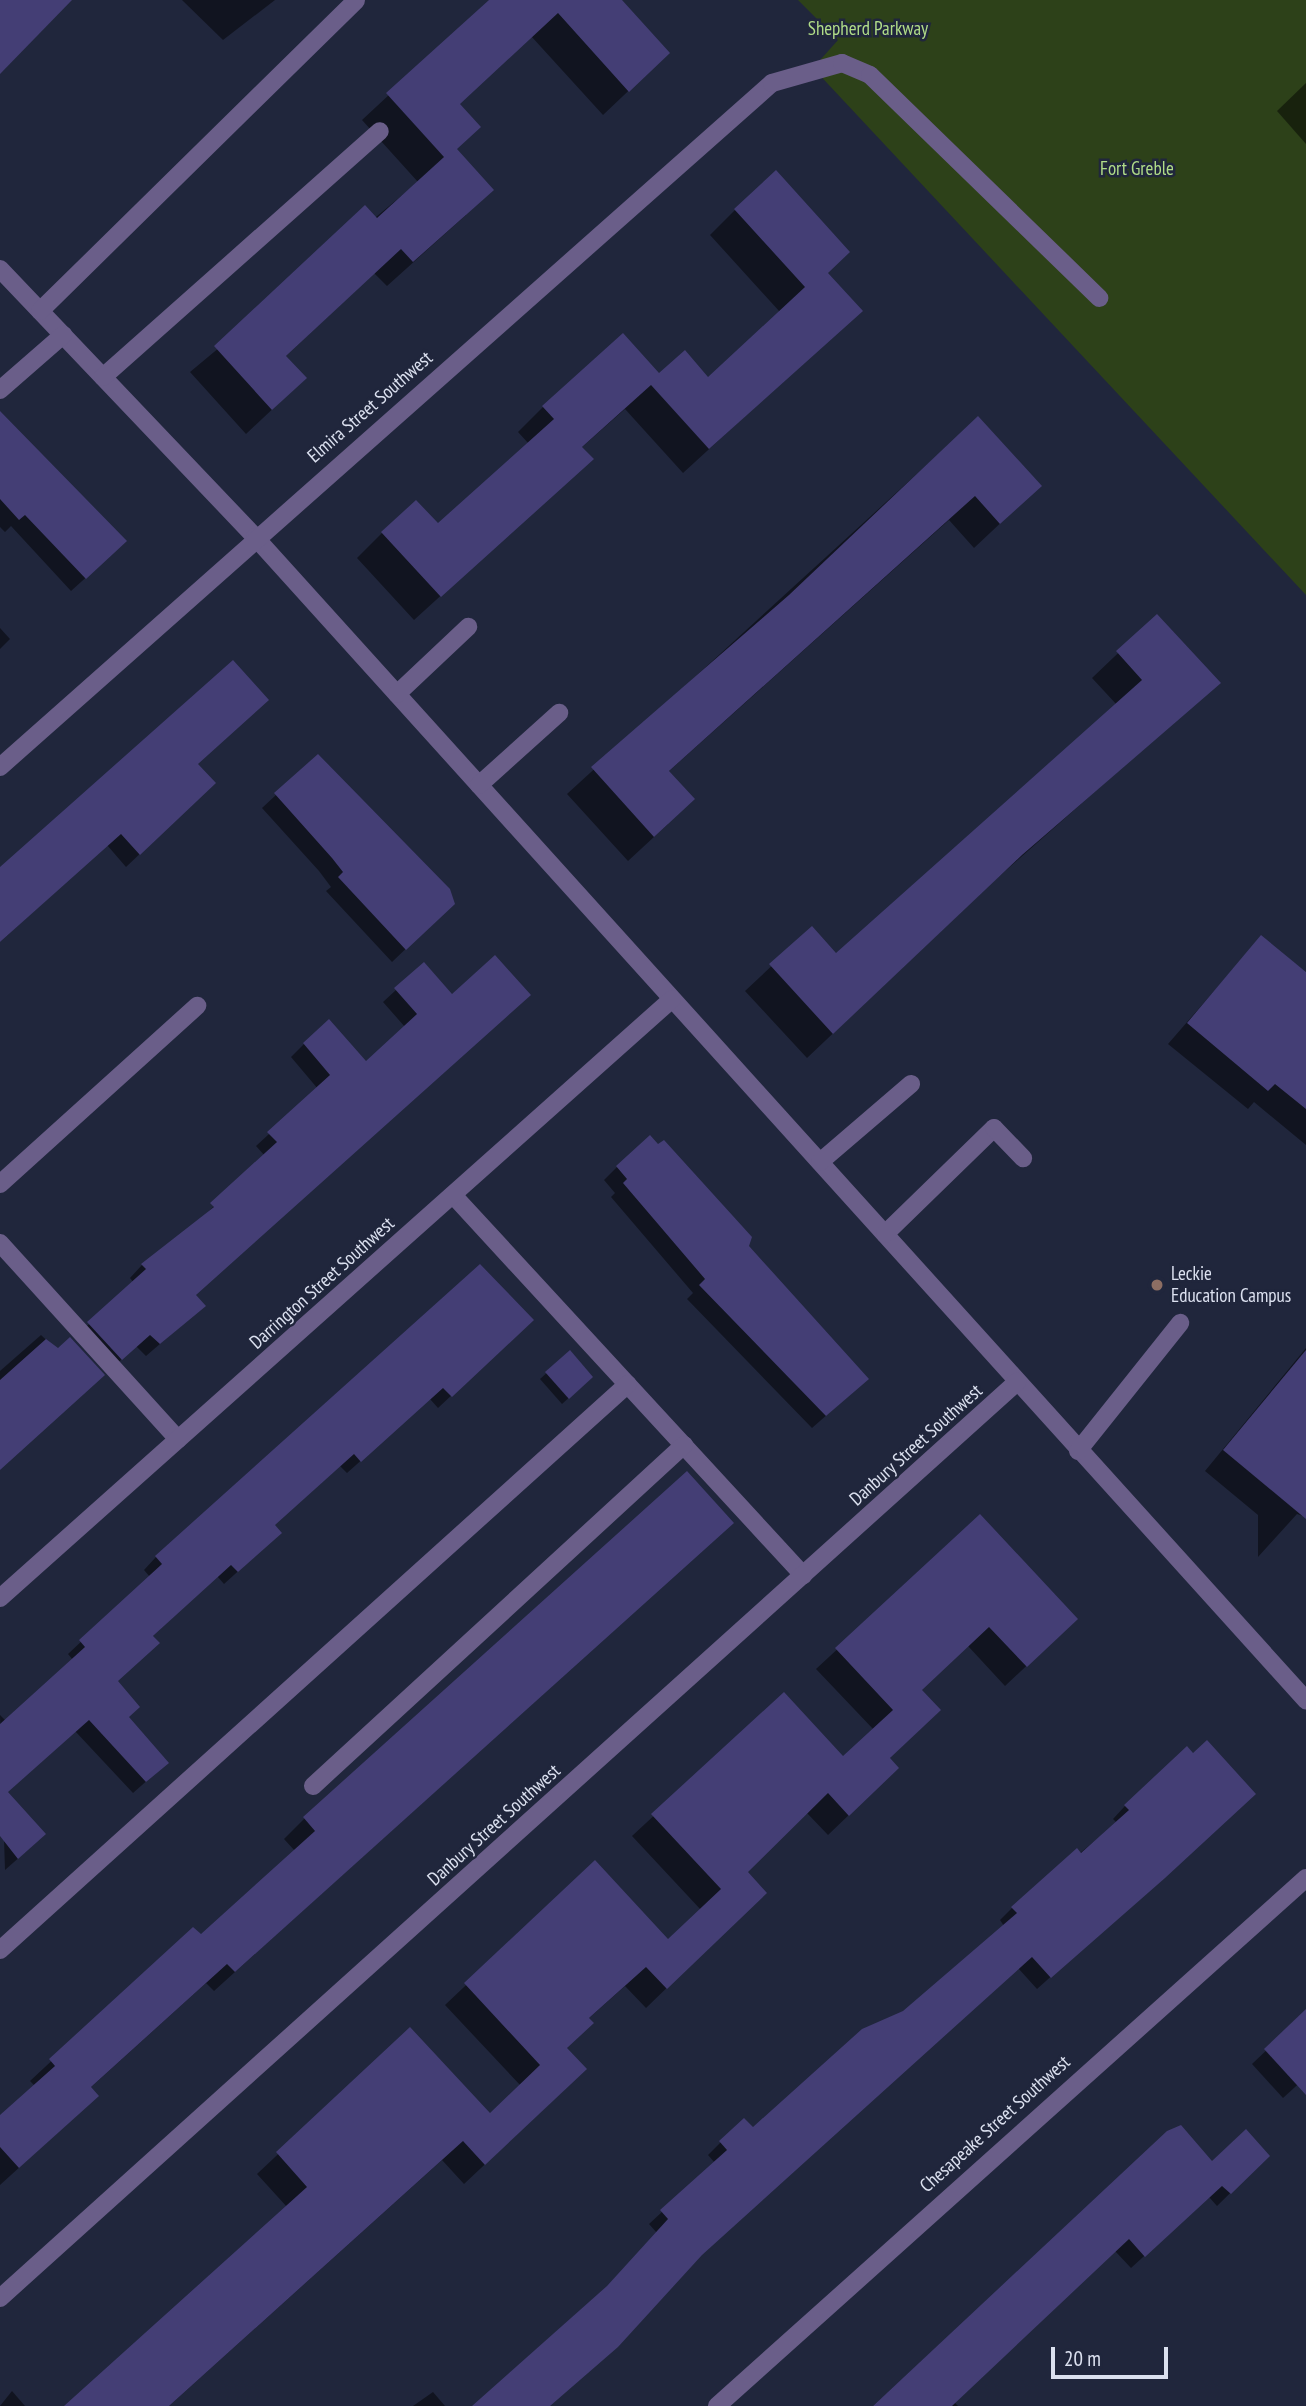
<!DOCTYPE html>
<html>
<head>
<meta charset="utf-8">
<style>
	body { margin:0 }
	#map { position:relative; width:1306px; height:2406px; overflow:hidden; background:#20263c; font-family:"PT Sans Narrow",sans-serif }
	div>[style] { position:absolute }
	.green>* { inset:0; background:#2d4119 }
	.shadow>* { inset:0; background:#0007 }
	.building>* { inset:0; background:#443e75 }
	.minor>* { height:18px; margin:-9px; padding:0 9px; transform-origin:9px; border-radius:9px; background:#6a5e89 }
	.dots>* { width:19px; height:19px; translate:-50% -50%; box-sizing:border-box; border:4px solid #20263c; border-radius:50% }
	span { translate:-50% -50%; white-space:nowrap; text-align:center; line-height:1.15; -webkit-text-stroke:5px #20263c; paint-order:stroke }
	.park-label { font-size:19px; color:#b0dc88 }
	.street-label { font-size:19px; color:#dbe0ef }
	.poi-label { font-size:19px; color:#dbe0ef }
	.left { translate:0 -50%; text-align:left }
	.scale { position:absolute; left:1051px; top:2347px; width:117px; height:32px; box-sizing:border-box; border:4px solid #dbe0ef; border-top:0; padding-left:9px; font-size:21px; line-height:24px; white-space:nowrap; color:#dbe0ef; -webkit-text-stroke:5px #20263c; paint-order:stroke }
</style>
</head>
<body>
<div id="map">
	<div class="green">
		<div style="clip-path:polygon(798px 0,1306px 0,1306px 595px,813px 68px,838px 40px)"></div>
	</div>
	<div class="shadow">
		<div style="clip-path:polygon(182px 0,275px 0,223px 40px)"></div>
		<div style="clip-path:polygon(491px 0,620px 0,642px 78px,603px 115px,531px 36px,458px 105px,456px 150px,466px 215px,387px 286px,374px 273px,285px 357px,279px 403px,246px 434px,190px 372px,418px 182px,362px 120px)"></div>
		<div style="clip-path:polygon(1306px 83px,1306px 144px,1277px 111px)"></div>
		<div style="clip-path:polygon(735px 210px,827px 273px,860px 311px,683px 473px,625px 409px,581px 448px,591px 459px,414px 620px,357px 558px,382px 533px,438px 526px,529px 444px,518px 432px,543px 407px,659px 376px,708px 379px,780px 312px,710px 235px)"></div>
		<div style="clip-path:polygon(978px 418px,1040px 486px,974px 548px,949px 520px,668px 772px,668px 824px,628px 861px,567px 794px)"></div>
		<div style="clip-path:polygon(0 424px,112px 554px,71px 591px,11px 526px,5px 532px,0 527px)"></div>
		<div style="clip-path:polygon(1157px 616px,1218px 683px,995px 880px,807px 1058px,745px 991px,811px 929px,836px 956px,1117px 705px,1092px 678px)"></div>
		<div style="clip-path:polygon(0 628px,10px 639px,0 649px)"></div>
		<div style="clip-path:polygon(318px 756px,439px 917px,392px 962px,326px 891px,331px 887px,319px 871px,262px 808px)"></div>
		<div style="clip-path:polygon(196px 765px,201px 796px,126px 867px,107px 845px,0 942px,0 873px)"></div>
		<div style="clip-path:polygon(1261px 937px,1306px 972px,1306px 1145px,1254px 1102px,1248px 1109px,1168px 1044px)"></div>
		<div style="clip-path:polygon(396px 990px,452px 996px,194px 1296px,204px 1306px,146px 1356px,136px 1346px,108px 1372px,76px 1336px,134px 1283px,130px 1278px,142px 1265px,201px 1219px,265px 1156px,256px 1146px,318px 1089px,291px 1057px,304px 1044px,329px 1022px,366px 1063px,405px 1027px,383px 1002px)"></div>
		<div style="clip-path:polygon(617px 1167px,748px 1246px,853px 1392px,812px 1428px,687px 1299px,693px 1293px,611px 1197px,615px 1193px,604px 1180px)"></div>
		<div style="clip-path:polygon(518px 1333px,438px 1408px,430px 1399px,347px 1473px,340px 1466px,273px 1526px,267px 1545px,224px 1584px,217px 1576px,152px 1637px,116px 1681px,127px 1718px,167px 1763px,133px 1793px,75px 1731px,6px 1793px,31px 1847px,5px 1870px,0 1715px,6px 1721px,73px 1660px,68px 1654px,150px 1577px,144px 1570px,156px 1557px)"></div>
		<div style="clip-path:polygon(41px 1335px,58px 1351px,0 1470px,0 1371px)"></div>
		<div style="clip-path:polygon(1306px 1348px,1306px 1517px,1297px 1514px,1258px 1557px,1258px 1515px,1205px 1471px)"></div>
		<div style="clip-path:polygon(570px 1352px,585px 1383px,562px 1404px,540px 1379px)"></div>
		<div style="clip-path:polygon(687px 1473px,732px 1523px,214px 1991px,206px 1983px,90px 2088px,76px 2116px,0 2185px,0 2118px,35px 2086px,30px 2081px,193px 1929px,201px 1937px,295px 1851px,284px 1839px,304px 1819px)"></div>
		<div style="clip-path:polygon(980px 1517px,1055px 1639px,1005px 1686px,968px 1646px,920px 1690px,877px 1788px,828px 1835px,806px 1812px,746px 1872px,744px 1913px,646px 2008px,625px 1986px,588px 2019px,566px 2049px,565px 2089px,464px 2184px,442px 2160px,169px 2406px,67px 2406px,287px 2207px,257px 2174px,410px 2030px,490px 2115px,521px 2086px,445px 2005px,595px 1863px,668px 1941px,701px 1910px,632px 1836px,784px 1695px,843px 1759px,874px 1730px,816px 1669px)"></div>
		<div style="clip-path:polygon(1125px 1806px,1241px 1807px,1037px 1989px,1018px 1968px,693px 2262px,549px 2406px,475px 2406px,602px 2293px,657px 2233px,649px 2224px,715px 2163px,708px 2155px,721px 2142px,753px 2130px,904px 2013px,1004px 1926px,1000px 1920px,1012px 1908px,1117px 1823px,1113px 1819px)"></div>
		<div style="clip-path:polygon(1306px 2013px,1306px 2077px,1283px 2098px,1252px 2064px)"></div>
		<div style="clip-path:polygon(1168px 2133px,1212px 2163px,1268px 2156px,1217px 2206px,1209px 2197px,1131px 2268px,1115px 2251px,954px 2402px,958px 2406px,873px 2406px)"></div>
		<div style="clip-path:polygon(12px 2391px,25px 2406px,0 2406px)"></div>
		<div style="clip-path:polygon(433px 2392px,445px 2406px,413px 2406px)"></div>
	</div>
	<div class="building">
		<div style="clip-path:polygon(0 0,72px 0,0 74px)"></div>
		<div style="clip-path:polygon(489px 0,622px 0,670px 53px,629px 92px,558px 13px,460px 104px,481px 127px,457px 149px,494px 190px,413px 262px,401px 249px,286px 356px,307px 378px,272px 410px,214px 346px,365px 205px,377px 218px,444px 157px,386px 93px)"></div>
		<div style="clip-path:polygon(776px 170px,850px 252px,828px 273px,863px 311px,709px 449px,651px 385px,582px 447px,594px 459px,441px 597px,381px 532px,416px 500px,438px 523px,554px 419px,542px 406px,623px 333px,659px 373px,685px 350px,708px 377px,805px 287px,734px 209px)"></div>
		<div style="clip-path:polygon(0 411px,127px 541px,86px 579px,25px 515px,19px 520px,0 499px)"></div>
		<div style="clip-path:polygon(978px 416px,1042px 486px,1000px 524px,975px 496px,669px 771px,695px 799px,654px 837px,591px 767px,789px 595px)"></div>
		<div style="clip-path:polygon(1157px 614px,1221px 683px,1022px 855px,833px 1034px,769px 964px,812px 926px,836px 953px,1142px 680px,1116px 651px)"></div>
		<div style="clip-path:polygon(233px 660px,269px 700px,198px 764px,216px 783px,140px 855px,121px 834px,0 942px,0 867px)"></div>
		<div style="clip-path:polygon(318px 754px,450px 889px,455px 904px,406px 950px,338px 877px,343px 872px,332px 858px,274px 793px)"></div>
		<div style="clip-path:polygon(1261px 935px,1306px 972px,1306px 1109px,1275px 1084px,1268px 1091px,1187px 1023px)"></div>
		<div style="clip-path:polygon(495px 955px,531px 995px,196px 1295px,206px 1306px,160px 1344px,150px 1335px,122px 1360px,87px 1322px,146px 1269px,141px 1264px,214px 1207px,210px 1203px,277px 1142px,267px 1132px,330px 1075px,303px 1043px,329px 1019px,366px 1061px,417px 1014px,394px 988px,424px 962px,452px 994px)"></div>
		<div style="clip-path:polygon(650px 1135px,658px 1144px,664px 1140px,752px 1237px,749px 1246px,869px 1379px,826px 1416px,699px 1285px,705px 1279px,623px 1183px,627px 1179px,616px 1166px)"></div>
		<div style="clip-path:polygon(480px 1264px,534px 1320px,452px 1397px,443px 1388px,361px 1462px,354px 1454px,275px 1525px,282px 1533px,238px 1572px,231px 1565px,153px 1636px,160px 1643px,118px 1681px,140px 1707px,129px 1717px,169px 1763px,146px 1782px,89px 1720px,8px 1792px,46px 1834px,18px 1859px,0 1836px,0 1724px,85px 1647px,79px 1640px,162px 1564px,155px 1556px)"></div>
		<div style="clip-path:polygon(70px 1337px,105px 1375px,0 1470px,0 1380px,46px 1339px,58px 1348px)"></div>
		<div style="clip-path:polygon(570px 1350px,593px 1377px,569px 1399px,545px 1372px)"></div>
		<div style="clip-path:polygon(1306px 1350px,1306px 1519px,1223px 1450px)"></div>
		<div style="clip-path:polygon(687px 1471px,734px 1523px,235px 1972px,227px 1964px,91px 2087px,99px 2096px,19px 2168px,0 2147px,0 2115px,55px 2066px,49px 2059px,193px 1927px,201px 1934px,315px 1831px,303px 1817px)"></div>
		<div style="clip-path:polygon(980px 1514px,1078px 1619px,1027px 1667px,989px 1627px,922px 1690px,941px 1710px,890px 1758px,899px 1768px,849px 1816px,828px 1793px,748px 1872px,767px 1893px,667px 1989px,646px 1967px,589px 2018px,594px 2023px,567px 2048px,587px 2069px,485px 2165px,463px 2141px,169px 2406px,64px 2406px,307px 2187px,276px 2152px,410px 2027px,490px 2113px,540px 2065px,464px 1983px,595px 1860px,668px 1939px,721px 1889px,651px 1814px,784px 1692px,843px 1756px,893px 1710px,835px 1648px)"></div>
		<div style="clip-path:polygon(1207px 1740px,1256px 1794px,1165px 1878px,1051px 1978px,1032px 1957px,702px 2255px,618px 2347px,550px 2406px,472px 2406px,607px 2286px,668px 2219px,660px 2210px,727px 2150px,719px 2141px,744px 2118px,753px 2127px,862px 2029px,903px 2011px,1017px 1913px,1011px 1907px,1077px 1848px,1081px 1853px,1129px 1810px,1124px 1805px,1187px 1746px,1193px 1753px)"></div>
		<div style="clip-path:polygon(1306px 2009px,1306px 2095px,1264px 2049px)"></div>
		<div style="clip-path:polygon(1181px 2125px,1212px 2161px,1246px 2129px,1270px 2156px,1231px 2194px,1222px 2186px,1145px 2257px,1129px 2239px,952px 2406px,873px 2406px,1167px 2131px)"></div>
	</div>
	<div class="minor">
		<div style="left:0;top:269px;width:370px;rotate:46.4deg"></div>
		<div style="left:255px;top:537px;width:1568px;rotate:47.9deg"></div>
		<div style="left:40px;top:311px;width:443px;rotate:-44.5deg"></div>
		<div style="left:103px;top:377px;width:370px;rotate:-41.6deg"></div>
		<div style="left:0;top:390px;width:84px;rotate:-41.1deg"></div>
		<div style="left:397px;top:694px;width:98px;rotate:-43.3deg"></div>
		<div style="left:0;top:767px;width:1031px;rotate:-41.54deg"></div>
		<div style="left:772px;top:83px;width:73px;rotate:-15.9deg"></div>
		<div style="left:842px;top:63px;width:30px;rotate:23deg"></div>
		<div style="left:870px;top:75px;width:320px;rotate:44.2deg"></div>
		<div style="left:479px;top:785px;width:108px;rotate:-42deg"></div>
		<div style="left:820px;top:1162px;width:120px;rotate:-40.6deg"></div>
		<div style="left:0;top:1184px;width:266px;rotate:-42.1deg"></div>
		<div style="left:453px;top:1195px;width:517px;rotate:47.35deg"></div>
		<div style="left:885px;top:1234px;width:152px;rotate:-44.2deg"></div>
		<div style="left:994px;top:1128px;width:42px;rotate:46deg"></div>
		<div style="left:0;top:1243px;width:265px;rotate:47.8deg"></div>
		<div style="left:1078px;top:1451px;width:164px;rotate:-51.4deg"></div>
		<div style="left:0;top:1598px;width:900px;rotate:-41.71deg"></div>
		<div style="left:313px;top:1786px;width:504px;rotate:-42.59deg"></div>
		<div style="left:0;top:1950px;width:845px;rotate:-42.03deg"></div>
		<div style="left:0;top:2298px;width:1369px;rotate:-42.01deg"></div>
		<div style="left:717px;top:2406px;width:791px;rotate:-41.87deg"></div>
	</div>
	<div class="dots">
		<div style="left:1157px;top:1285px;background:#8d6e63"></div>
	</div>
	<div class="park-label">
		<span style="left:868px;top:29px">Shepherd Parkway</span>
		<span style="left:1137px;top:169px">Fort Greble</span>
	</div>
	<div class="street-label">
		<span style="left:370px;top:407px;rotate:-41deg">Elmira Street Southwest</span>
		<span style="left:322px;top:1283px;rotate:-42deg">Darrington Street Southwest</span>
		<span style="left:916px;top:1445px;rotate:-42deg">Danbury Street Southwest</span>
		<span style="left:494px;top:1825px;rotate:-42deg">Danbury Street Southwest</span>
		<span style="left:995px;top:2124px;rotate:-42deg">Chesapeake Street Southwest</span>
	</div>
	<div class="poi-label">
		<span class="left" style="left:1171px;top:1285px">Leckie<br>Education Campus</span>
	</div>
	<div class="scale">20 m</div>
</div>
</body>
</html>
